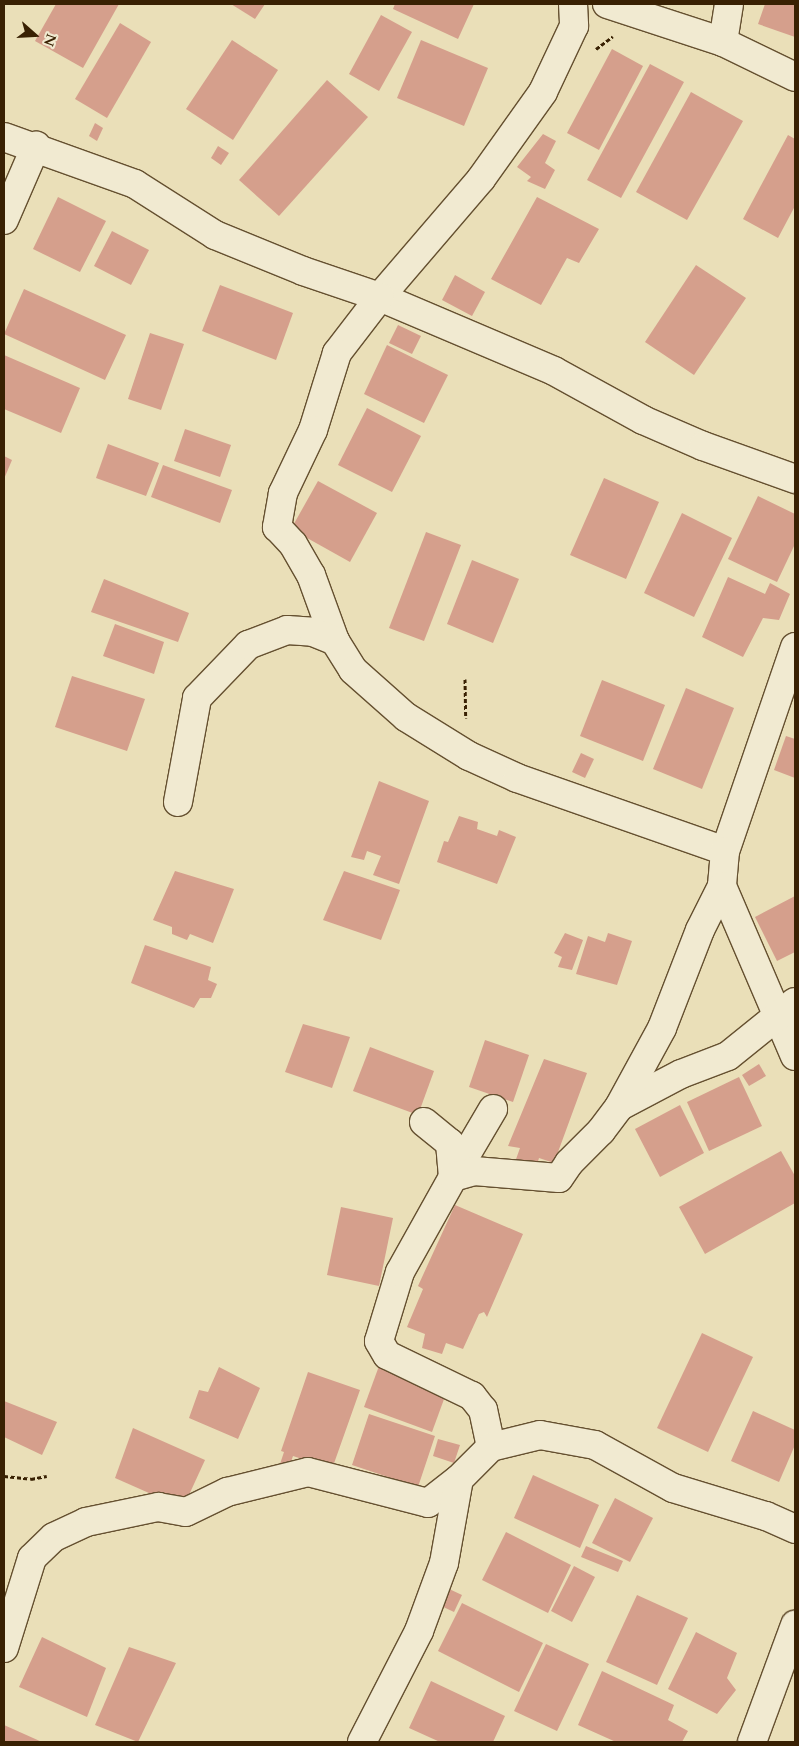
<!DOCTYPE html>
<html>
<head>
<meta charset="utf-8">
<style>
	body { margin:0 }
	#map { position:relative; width:799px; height:1746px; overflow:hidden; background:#eadfb8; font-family:Cardo,serif }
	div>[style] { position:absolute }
	.building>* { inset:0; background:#d59f8c }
	.path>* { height:3px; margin-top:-1.5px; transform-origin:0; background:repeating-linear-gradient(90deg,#392103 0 4px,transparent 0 6.5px) }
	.roads { filter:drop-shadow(1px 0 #655030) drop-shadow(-1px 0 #655030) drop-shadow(0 1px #655030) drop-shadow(0 -1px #655030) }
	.minor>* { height:28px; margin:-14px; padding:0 14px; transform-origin:14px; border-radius:14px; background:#f1ead1 }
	span { translate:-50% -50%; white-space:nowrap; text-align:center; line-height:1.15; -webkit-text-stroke:4px #f1ead1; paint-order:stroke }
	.frame { position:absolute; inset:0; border:5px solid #392103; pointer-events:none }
	.north { position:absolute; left:10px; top:10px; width:50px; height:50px; -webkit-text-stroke:4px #f1ead1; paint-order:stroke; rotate:109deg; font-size:14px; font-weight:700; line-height:20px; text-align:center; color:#392103 }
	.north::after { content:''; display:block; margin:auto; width:18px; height:22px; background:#392103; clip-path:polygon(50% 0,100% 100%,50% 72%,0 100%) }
</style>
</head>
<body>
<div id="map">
	<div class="building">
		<div style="clip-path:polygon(56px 4px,119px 4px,83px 68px,35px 41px)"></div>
		<div style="clip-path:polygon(231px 4px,265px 4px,255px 19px)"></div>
		<div style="clip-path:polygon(395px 4px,474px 4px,458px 39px,393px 9px)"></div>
		<div style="clip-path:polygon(765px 4px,795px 4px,795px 37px,758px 24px)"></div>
		<div style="clip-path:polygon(381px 15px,412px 32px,379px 91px,349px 74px)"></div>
		<div style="clip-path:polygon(120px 23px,151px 42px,107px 118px,75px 99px)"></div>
		<div style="clip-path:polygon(232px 40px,278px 70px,233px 140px,186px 109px)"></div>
		<div style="clip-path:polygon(421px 40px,488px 68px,464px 126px,397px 98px)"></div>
		<div style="clip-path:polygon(612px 49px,643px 66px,599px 150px,567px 133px)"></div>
		<div style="clip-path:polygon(650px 64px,684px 82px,621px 198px,587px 180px)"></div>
		<div style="clip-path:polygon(327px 80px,368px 117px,279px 216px,239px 180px)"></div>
		<div style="clip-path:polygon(691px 92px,743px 121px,687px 220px,636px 192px)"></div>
		<div style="clip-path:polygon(95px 123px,103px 128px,97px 141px,89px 136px)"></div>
		<div style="clip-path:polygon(543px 134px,556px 141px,545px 163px,555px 170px,545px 189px,527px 181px,531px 177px,517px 167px)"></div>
		<div style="clip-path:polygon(788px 135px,795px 139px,795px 206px,778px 238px,743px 219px)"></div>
		<div style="clip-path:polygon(218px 146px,229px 153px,221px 165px,211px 158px)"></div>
		<div style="clip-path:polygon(58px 197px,106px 221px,80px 272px,33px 249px)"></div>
		<div style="clip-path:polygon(537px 197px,599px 229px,579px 263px,567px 258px,541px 305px,491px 279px)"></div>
		<div style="clip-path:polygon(112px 231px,149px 250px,131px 285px,94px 266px)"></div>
		<div style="clip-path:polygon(696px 265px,746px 298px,694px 375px,645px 342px)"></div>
		<div style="clip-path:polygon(455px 275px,485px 292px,472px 316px,442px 300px)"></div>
		<div style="clip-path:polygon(220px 285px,293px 313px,276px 360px,202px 331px)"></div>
		<div style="clip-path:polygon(24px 289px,126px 335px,105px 380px,4px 334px)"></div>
		<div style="clip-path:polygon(398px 325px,421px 336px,412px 354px,389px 343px)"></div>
		<div style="clip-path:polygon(150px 333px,184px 344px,161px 410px,128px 399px)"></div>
		<div style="clip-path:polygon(387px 345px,448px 375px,424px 423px,364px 394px)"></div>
		<div style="clip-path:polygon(4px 355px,80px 388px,61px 433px,4px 409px)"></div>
		<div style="clip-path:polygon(367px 408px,421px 436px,392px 492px,338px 465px)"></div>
		<div style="clip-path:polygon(185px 429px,231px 445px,220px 477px,174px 461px)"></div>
		<div style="clip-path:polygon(108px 444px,159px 463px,146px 496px,96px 478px)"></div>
		<div style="clip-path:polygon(4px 456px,12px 460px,4px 479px)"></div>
		<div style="clip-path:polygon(163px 465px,232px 490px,220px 523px,151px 497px)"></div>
		<div style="clip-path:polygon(604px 478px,659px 502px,626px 579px,570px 555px)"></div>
		<div style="clip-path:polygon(318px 481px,377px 513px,350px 562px,291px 529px)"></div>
		<div style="clip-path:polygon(758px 496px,795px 514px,795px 544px,777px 582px,728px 559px)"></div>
		<div style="clip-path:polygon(682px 513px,732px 538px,694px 617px,644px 593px)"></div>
		<div style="clip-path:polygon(426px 532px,461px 545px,424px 641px,389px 628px)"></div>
		<div style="clip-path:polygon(472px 560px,519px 579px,493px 643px,447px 624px)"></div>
		<div style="clip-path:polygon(728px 577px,765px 594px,770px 583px,790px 594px,779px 620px,763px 618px,743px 657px,702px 637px)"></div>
		<div style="clip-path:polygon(104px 579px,189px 613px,178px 642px,91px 612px)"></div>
		<div style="clip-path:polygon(115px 624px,164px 642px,154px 674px,103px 656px)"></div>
		<div style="clip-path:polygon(72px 676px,145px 699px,127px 751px,55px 727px)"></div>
		<div style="clip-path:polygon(602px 680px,665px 705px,643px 761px,580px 736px)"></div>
		<div style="clip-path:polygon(686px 688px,734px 708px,702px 789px,653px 769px)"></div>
		<div style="clip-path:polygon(786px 736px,795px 739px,795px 778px,774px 770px)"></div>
		<div style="clip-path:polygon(581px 753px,594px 759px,585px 778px,572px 772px)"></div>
		<div style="clip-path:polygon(379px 781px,429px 801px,399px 884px,373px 875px,381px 856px,367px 851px,364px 860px,351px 857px)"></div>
		<div style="clip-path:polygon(459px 816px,478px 822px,477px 829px,497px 836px,499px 830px,516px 837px,497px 884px,437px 862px,444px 841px,448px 842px)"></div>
		<div style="clip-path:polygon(175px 871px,234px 889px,213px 943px,190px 934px,187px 940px,172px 934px,172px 927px,153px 920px)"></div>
		<div style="clip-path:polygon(344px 871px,400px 890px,381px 940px,323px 920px)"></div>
		<div style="clip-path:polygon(795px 896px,795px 952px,777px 961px,755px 917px)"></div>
		<div style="clip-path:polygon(565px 933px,583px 940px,572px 970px,558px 967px,562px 957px,554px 953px)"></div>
		<div style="clip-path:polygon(608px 933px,632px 941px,617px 985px,576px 974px,588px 936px,605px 942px)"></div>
		<div style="clip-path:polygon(145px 945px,211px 967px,208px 980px,217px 984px,211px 998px,200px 998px,194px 1008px,131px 983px)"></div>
		<div style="clip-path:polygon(303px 1024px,350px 1037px,332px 1088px,285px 1072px)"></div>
		<div style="clip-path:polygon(485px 1040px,529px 1055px,513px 1102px,469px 1087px)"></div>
		<div style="clip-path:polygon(370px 1047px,434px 1071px,418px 1115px,353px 1091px)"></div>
		<div style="clip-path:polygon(544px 1059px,587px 1073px,554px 1163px,539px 1158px,536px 1168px,515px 1162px,520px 1148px,508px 1146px)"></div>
		<div style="clip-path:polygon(759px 1064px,766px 1076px,749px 1086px,742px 1075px)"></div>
		<div style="clip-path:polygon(739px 1077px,762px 1126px,709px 1151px,687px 1102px)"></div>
		<div style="clip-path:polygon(680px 1105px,704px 1153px,660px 1177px,635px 1129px)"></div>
		<div style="clip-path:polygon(781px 1151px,795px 1176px,795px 1203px,705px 1254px,679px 1207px)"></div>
		<div style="clip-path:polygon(455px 1205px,523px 1234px,487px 1317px,484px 1312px,479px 1314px,463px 1349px,446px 1343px,442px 1354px,422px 1348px,425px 1334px,407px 1327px,423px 1289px,418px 1286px)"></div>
		<div style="clip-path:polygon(341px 1207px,393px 1218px,379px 1286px,327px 1275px)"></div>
		<div style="clip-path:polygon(702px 1333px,753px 1357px,708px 1452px,657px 1428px)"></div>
		<div style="clip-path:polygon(379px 1366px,447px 1391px,432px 1432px,364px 1407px)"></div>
		<div style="clip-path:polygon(219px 1367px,260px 1388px,238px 1439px,189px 1418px,199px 1390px,208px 1392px)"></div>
		<div style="clip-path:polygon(308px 1372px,360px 1390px,332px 1469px,293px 1456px,288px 1470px,279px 1467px,284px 1452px,281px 1451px)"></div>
		<div style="clip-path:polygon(4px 1401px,57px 1422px,42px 1455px,4px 1437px)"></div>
		<div style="clip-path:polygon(753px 1411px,795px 1430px,795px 1445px,779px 1482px,731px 1461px)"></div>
		<div style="clip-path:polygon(369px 1414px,435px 1436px,418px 1487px,352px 1465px)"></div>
		<div style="clip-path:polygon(133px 1428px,205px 1460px,183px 1508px,115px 1478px)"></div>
		<div style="clip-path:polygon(438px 1439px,460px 1445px,454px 1463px,433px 1456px)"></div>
		<div style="clip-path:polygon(533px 1475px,599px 1505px,580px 1548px,514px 1518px)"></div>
		<div style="clip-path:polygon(615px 1498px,653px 1518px,630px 1562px,592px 1543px)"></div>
		<div style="clip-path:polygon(506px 1532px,571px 1565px,548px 1613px,482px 1580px)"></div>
		<div style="clip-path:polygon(586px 1546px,623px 1561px,618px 1572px,581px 1557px)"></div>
		<div style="clip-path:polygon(574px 1566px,595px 1577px,572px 1622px,551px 1611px)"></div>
		<div style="clip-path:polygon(447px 1588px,462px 1595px,454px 1612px,439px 1605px)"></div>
		<div style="clip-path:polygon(637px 1595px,688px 1618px,657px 1685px,606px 1662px)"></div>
		<div style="clip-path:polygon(462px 1603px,543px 1643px,519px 1692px,438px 1651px)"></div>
		<div style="clip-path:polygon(696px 1632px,737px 1653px,727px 1678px,736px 1690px,717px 1714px,668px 1689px)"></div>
		<div style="clip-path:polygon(42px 1637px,106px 1668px,87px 1717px,19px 1687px)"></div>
		<div style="clip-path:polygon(546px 1644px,589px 1664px,557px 1731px,514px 1711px)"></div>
		<div style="clip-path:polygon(129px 1647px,176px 1663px,138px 1742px,95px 1725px)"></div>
		<div style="clip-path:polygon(602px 1671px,674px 1705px,668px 1720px,688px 1731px,682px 1742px,616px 1742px,578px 1725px)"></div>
		<div style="clip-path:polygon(431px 1681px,505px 1716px,493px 1742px,440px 1742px,409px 1728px)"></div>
		<div style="clip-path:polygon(4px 1725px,42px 1742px,4px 1742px)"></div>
	</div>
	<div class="path">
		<div style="left:596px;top:49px;width:21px;rotate:-37deg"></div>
		<div style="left:465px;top:679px;width:39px;rotate:89deg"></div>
		<div style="left:4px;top:1476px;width:27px;rotate:6deg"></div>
		<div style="left:31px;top:1479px;width:16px;rotate:-11deg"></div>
	</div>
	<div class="roads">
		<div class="minor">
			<div style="left:573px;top:4px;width:22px;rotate:87deg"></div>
			<div style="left:574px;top:26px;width:73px;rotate:115.2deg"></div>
			<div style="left:543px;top:92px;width:107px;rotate:125.5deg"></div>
			<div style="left:481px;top:179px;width:155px;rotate:130.6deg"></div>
			<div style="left:380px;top:297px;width:189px;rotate:23deg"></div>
			<div style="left:554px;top:371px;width:102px;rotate:28.8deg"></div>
			<div style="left:643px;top:420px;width:65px;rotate:23.4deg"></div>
			<div style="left:703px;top:446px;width:98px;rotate:19.7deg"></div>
			<div style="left:607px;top:4px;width:122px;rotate:18.1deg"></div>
			<div style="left:723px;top:42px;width:80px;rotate:25.9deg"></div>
			<div style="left:723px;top:42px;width:38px;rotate:-81deg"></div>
			<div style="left:4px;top:137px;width:139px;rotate:19.7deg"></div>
			<div style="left:135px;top:184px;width:95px;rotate:32.5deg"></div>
			<div style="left:215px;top:235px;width:95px;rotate:22.2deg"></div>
			<div style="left:303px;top:271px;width:81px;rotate:18.7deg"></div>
			<div style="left:380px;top:297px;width:71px;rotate:127.5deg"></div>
			<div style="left:337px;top:353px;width:81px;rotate:107.3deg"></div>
			<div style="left:313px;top:430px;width:70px;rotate:115.5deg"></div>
			<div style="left:283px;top:493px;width:35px;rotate:100deg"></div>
			<div style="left:277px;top:527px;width:23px;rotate:47deg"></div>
			<div style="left:293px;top:544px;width:36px;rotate:60deg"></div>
			<div style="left:311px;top:575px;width:70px;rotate:70deg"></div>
			<div style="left:335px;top:641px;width:34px;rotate:58deg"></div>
			<div style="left:353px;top:670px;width:71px;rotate:41.6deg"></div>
			<div style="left:406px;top:717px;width:74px;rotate:31.8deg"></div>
			<div style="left:469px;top:756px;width:53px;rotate:24.6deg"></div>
			<div style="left:517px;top:778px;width:220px;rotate:19.3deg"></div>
			<div style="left:4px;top:220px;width:81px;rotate:-66.6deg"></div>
			<div style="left:795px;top:647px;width:216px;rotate:108.9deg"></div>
			<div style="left:725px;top:851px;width:35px;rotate:95deg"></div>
			<div style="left:722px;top:886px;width:185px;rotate:66.8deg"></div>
			<div style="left:178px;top:802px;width:106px;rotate:-79.6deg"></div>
			<div style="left:197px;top:698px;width:74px;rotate:-46.1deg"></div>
			<div style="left:248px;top:645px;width:42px;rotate:-21deg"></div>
			<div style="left:287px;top:630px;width:26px;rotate:4deg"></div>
			<div style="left:313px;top:632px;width:24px;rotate:22deg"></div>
			<div style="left:620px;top:1106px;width:69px;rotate:-27.7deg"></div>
			<div style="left:681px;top:1074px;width:50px;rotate:-21deg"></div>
			<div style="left:728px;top:1056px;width:86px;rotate:-38.9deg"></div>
			<div style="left:424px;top:1122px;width:33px;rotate:39deg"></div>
			<div style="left:450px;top:1143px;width:34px;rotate:85deg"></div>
			<div style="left:453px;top:1177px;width:79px;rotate:-59.5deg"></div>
			<div style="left:491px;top:1447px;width:38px;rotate:-102deg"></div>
			<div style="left:483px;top:1410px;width:18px;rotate:-128deg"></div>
			<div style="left:472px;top:1396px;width:94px;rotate:-154.2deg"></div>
			<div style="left:387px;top:1355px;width:16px;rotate:-120deg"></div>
			<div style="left:379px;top:1341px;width:72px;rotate:-73.1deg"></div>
			<div style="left:400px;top:1272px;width:109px;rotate:-60.8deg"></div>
			<div style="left:453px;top:1177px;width:22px;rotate:-16deg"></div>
			<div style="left:474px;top:1171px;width:85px;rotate:4.7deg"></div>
			<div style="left:559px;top:1178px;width:18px;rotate:-56deg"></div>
			<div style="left:569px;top:1163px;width:45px;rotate:-45deg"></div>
			<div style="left:601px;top:1131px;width:30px;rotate:-53deg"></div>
			<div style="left:619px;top:1107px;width:90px;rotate:-61.4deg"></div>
			<div style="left:662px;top:1028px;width:105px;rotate:-68.8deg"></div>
			<div style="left:700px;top:930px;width:49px;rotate:-63.4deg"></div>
			<div style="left:4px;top:1648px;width:94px;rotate:-72.7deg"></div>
			<div style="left:32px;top:1558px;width:30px;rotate:-44deg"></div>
			<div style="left:54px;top:1537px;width:35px;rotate:-25deg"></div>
			<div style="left:86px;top:1522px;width:74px;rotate:-11.8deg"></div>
			<div style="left:158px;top:1507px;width:28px;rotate:10deg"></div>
			<div style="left:186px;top:1512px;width:46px;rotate:-26deg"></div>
			<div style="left:227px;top:1492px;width:83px;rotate:-13.9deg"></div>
			<div style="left:308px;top:1472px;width:124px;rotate:14.5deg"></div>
			<div style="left:428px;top:1503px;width:39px;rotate:-38deg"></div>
			<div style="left:362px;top:1742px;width:125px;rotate:-62.8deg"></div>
			<div style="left:419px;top:1631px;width:72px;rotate:-69.8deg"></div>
			<div style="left:444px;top:1563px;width:85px;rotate:-79.9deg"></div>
			<div style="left:459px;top:1479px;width:45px;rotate:-45deg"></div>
			<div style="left:491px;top:1447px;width:50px;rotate:-13.8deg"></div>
			<div style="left:540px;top:1435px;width:56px;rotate:10.3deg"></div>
			<div style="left:595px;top:1445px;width:89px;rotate:28.9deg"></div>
			<div style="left:673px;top:1488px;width:97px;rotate:16.8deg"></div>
			<div style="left:766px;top:1516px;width:32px;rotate:24deg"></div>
			<div style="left:752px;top:1742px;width:125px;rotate:-69.8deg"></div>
		</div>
	</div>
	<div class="frame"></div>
	<div class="north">N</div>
</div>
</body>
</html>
